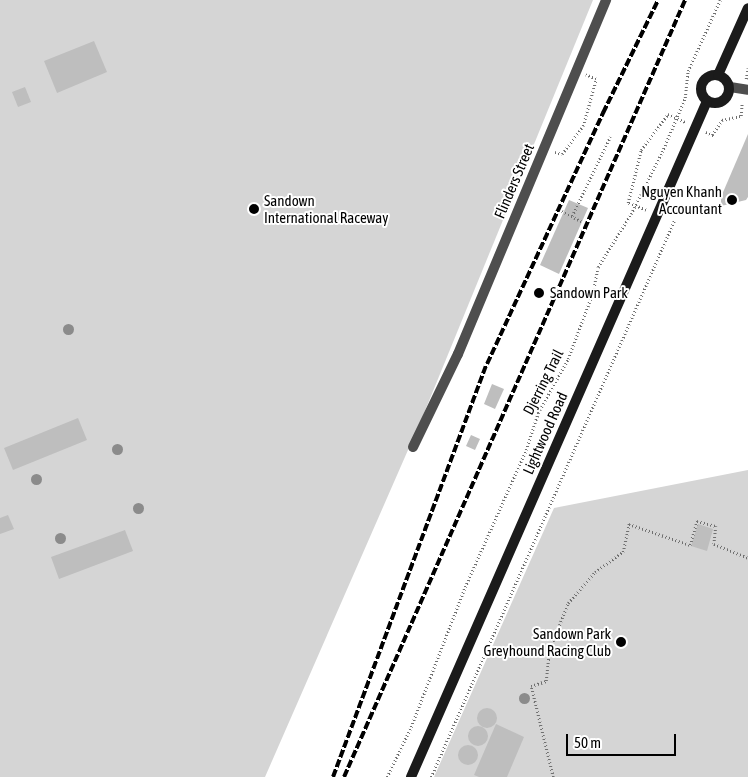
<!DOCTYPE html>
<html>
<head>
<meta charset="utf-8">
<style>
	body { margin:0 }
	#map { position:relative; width:748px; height:777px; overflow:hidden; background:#fff; font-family:"Asap Condensed",sans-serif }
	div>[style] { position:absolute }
	.green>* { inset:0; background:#d5d5d5 }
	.building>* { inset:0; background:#bebebe }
	.round { border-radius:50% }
	.path>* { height:2.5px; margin-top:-1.25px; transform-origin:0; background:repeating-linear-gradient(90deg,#707070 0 1px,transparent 0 3.5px) }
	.minor>* { height:10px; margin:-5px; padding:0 5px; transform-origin:5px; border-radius:5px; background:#4e4e4e }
	.secondary>* { height:10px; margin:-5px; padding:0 5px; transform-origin:5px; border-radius:5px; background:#1b1b1b }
	.secondary>.ring { margin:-5px; padding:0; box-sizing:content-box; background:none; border:10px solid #1b1b1b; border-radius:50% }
	.rail>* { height:4px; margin-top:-2px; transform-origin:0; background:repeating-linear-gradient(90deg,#000 0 8px,transparent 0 10.5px) }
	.trees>* { width:11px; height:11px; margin:-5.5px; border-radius:50%; background:#8b8b8b }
	.dots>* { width:14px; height:14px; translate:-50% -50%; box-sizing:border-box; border:2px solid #fff; border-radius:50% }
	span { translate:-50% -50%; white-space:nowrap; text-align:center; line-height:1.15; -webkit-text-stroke:4px #fff; paint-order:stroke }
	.street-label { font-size:15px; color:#000 }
	.poi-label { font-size:15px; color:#000 }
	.right { translate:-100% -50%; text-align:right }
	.left { translate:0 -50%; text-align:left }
	.scale { position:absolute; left:566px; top:734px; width:110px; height:22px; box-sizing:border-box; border:2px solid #000; border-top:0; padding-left:6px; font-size:15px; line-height:18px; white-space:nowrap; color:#000; -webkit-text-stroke:4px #fff; paint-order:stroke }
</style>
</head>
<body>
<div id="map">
	<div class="green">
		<div style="clip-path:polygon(0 0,593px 0,422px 418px,265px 777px,0 777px)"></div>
		<div style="clip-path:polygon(748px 470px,748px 777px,434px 777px,554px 508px)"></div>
	</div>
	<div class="building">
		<div style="clip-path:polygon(94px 41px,107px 72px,57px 93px,44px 61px)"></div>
		<div style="clip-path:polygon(25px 87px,31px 102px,18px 107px,12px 92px)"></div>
		<div style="clip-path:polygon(748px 134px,748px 197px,746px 200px,721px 206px,721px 197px)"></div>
		<div style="clip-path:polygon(569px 200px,588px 208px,559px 274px,540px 265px)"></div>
		<div style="clip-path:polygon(492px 384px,504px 389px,495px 409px,484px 404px)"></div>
		<div style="clip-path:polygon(78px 418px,87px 440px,13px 470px,4px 448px)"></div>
		<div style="clip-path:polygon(471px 435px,480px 439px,475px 450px,466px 446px)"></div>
		<div style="clip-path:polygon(8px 515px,14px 529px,0 534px,0 518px)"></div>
		<div style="clip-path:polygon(698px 524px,713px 529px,707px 551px,691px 546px)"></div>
		<div style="clip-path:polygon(125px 530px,133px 551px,59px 579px,51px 557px)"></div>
		<div class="round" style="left:477px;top:708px;width:20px;height:20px"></div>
		<div style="clip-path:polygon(496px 724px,524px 737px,507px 777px,479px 777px,474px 775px)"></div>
		<div class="round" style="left:468px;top:726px;width:20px;height:20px"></div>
		<div class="round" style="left:458px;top:745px;width:20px;height:20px"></div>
	</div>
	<div class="path">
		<div style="left:746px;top:79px;width:11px;rotate:-80deg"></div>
		<div style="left:706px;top:132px;width:10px;rotate:24deg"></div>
		<div style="left:712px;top:135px;width:18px;rotate:-56deg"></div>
		<div style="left:722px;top:120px;width:19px;rotate:-12deg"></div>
		<div style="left:741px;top:116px;width:14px;rotate:-86deg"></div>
		<div style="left:555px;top:152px;width:7px;rotate:16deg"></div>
		<div style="left:562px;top:154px;width:35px;rotate:-53deg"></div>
		<div style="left:583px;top:126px;width:49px;rotate:-74.5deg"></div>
		<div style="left:596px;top:79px;width:11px;rotate:-158deg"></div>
		<div style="left:646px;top:210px;width:19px;rotate:-159deg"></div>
		<div style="left:628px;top:203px;width:55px;rotate:-76.2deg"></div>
		<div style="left:641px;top:150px;width:45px;rotate:-53.1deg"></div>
		<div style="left:668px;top:114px;width:19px;rotate:25deg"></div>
		<div style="left:562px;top:211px;width:24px;rotate:28deg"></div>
		<div style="left:572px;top:216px;width:88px;rotate:-64.3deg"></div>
		<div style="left:387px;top:777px;width:55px;rotate:-64.4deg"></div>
		<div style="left:411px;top:727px;width:150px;rotate:-68.9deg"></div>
		<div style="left:465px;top:587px;width:150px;rotate:-66deg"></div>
		<div style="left:526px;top:450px;width:39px;rotate:-72deg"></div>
		<div style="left:538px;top:413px;width:62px;rotate:-60.9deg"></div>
		<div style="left:568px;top:359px;width:72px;rotate:-69.5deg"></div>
		<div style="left:593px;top:292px;width:25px;rotate:-79deg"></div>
		<div style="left:598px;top:267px;width:62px;rotate:-58.1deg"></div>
		<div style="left:631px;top:214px;width:69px;rotate:-63.4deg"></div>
		<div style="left:662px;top:152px;width:59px;rotate:-66.9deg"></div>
		<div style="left:685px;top:98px;width:27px;rotate:-84deg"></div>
		<div style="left:688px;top:71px;width:78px;rotate:-65.7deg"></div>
		<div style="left:431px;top:777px;width:607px;rotate:-66.39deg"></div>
		<div style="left:553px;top:777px;width:94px;rotate:-103.6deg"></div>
		<div style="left:531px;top:686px;width:16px;rotate:-18deg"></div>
		<div style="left:546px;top:681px;width:30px;rotate:-84deg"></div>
		<div style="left:549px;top:651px;width:52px;rotate:-68.4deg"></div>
		<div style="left:568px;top:603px;width:41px;rotate:-48.9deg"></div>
		<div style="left:595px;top:572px;width:34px;rotate:-36deg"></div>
		<div style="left:623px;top:552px;width:29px;rotate:-78deg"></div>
		<div style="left:629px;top:524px;width:65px;rotate:19deg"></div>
		<div style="left:690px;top:545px;width:25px;rotate:-74deg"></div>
		<div style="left:697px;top:521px;width:20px;rotate:15deg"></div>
		<div style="left:716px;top:526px;width:18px;rotate:96deg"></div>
		<div style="left:714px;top:544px;width:37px;rotate:22deg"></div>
	</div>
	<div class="minor">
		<div style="left:730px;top:87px;width:18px;rotate:9deg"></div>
		<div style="left:413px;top:447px;width:103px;rotate:-64.2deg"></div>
		<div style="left:458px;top:354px;width:384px;rotate:-67.3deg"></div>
	</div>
	<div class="secondary">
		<div class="ring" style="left:701px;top:75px;width:18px;height:18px"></div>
		<div style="left:718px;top:75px;width:73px;rotate:-65.9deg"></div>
		<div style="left:411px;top:777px;width:738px;rotate:-66.35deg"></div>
	</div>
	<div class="rail">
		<div style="left:333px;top:777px;width:441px;rotate:-69.6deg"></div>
		<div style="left:487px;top:364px;width:277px;rotate:-65.2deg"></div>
		<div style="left:603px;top:113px;width:126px;rotate:-64deg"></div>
		<div style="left:344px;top:777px;width:849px;rotate:-66.3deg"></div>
	</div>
	<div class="trees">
		<div style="left:68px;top:329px"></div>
		<div style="left:117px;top:449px"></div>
		<div style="left:36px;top:479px"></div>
		<div style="left:138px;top:508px"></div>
		<div style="left:60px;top:538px"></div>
		<div style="left:524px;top:698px"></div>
	</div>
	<div class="dots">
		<div style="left:732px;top:200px;background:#000"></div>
		<div style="left:254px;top:209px;background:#000"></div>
		<div style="left:539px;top:293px;background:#000"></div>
		<div style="left:621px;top:642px;background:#000"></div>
	</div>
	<div class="street-label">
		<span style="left:514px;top:181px;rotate:-67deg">Flinders Street</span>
		<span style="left:543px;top:382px;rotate:-63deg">Djerring Trail</span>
		<span style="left:545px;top:433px;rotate:-66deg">Lightwood Road</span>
	</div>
	<div class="poi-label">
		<span class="right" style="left:722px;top:200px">Nguyen Khanh<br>Accountant</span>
		<span class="left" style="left:264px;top:209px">Sandown<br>International Raceway</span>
		<span class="left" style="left:550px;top:293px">Sandown Park</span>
		<span class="right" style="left:611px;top:642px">Sandown Park<br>Greyhound Racing Club</span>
	</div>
	<div class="scale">50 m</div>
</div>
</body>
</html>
